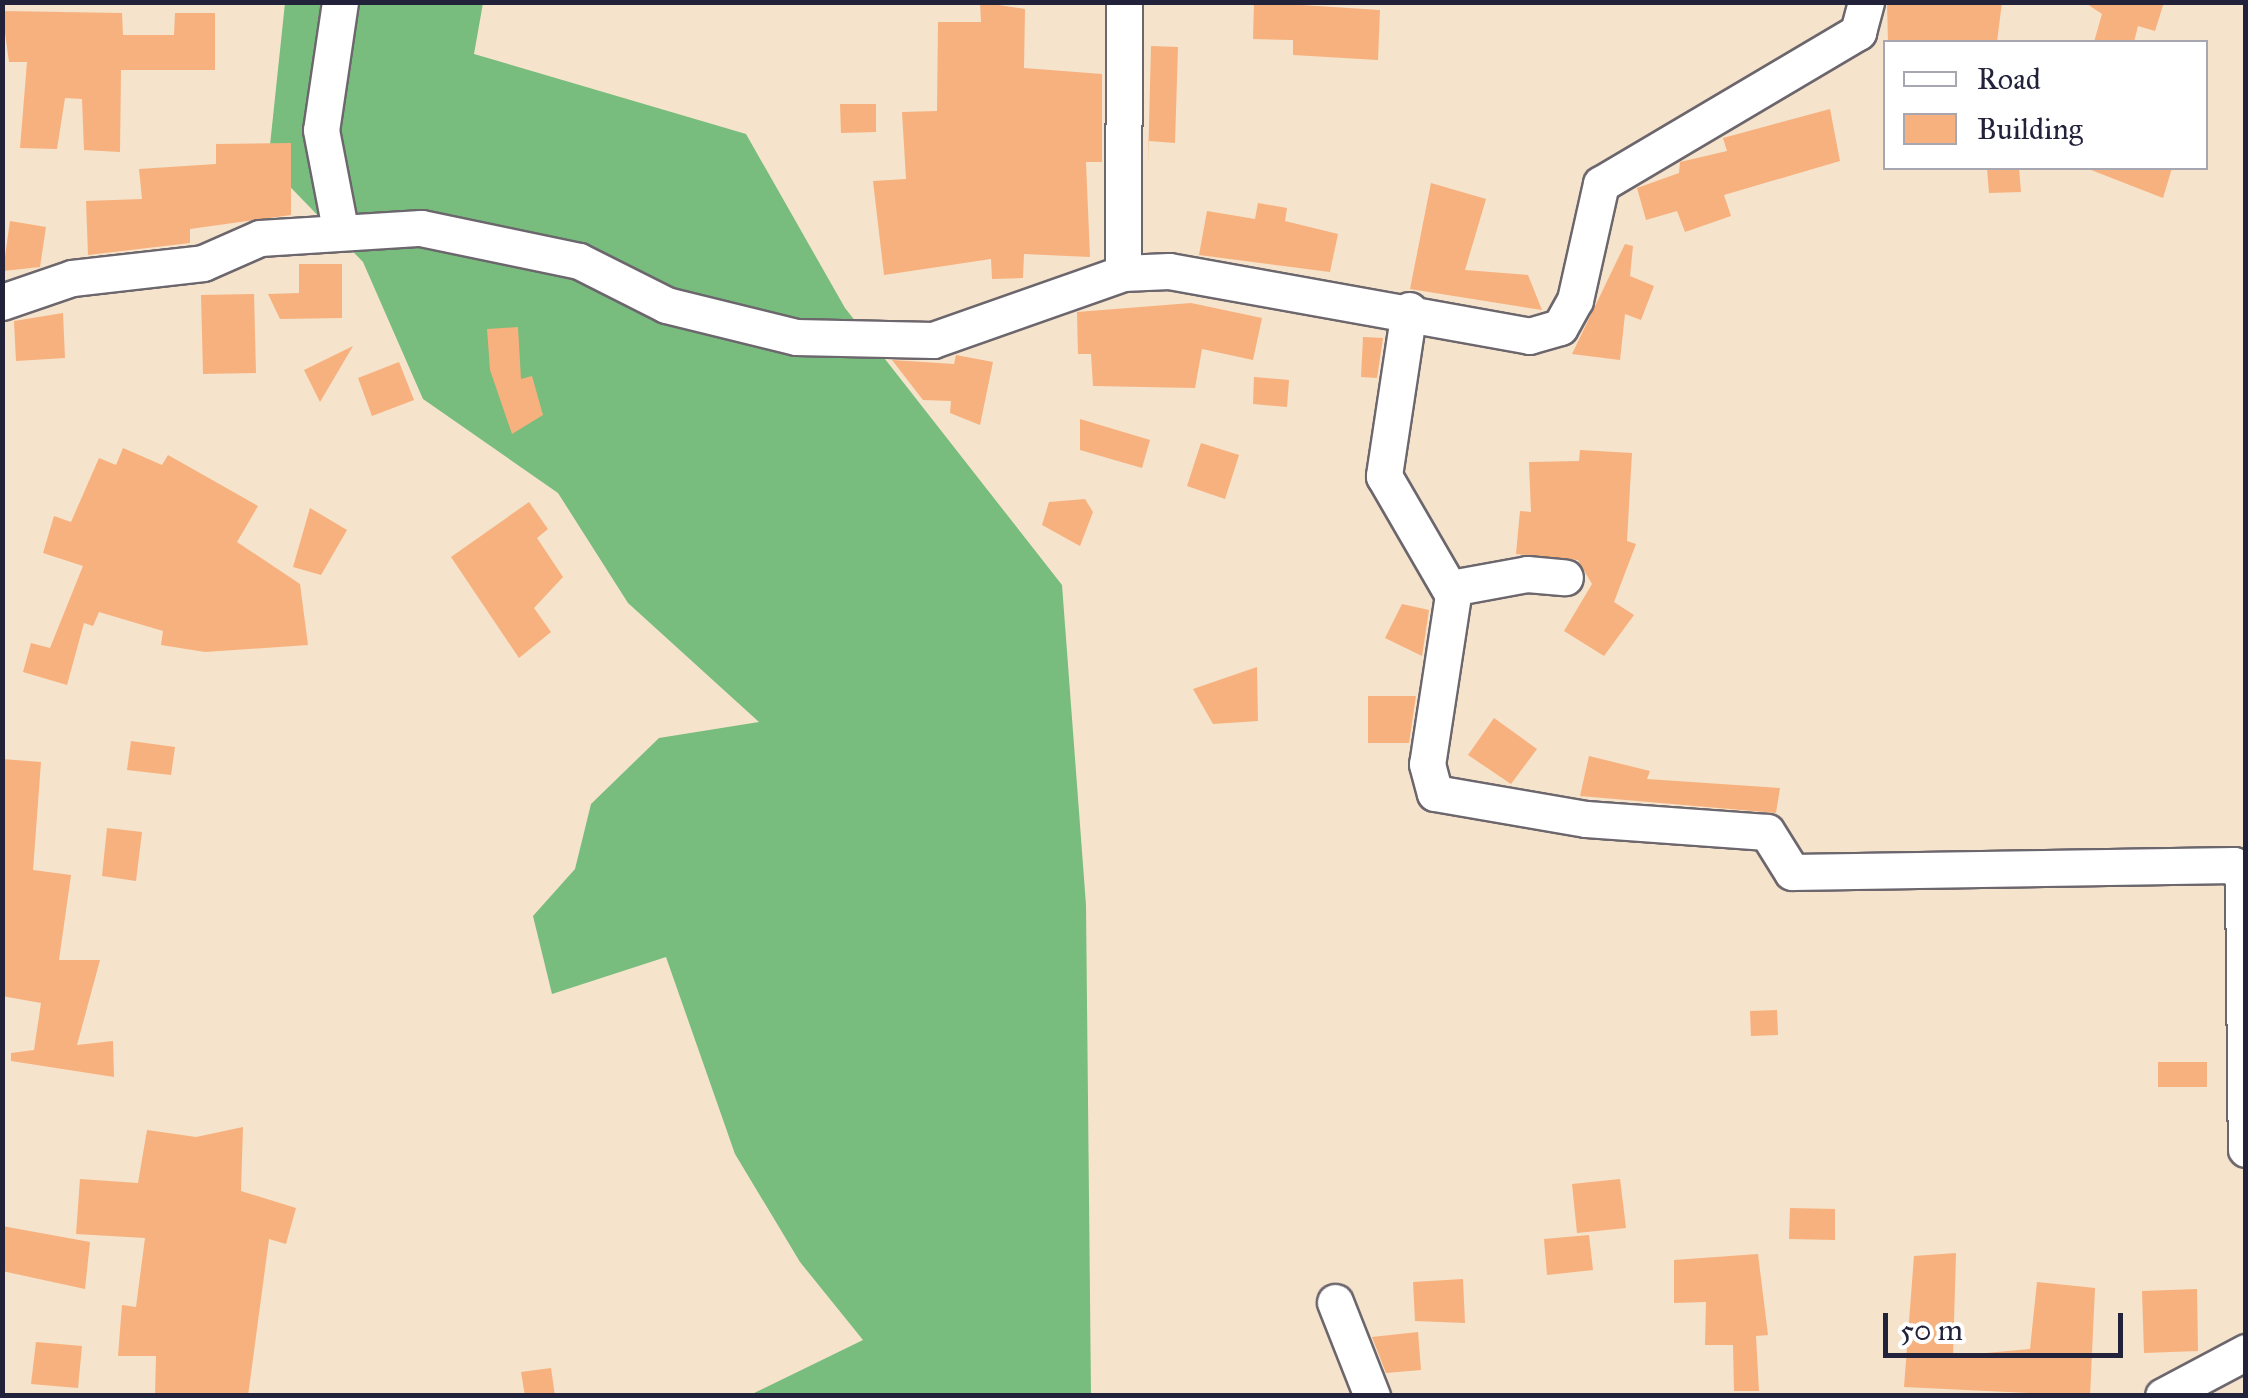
<!DOCTYPE html>
<html>
<head>
<meta charset="utf-8">
<style>
	body { margin:0 }
	#map { position:relative; width:2248px; height:1398px; overflow:hidden; background:#f5e3cb; font-family:"IM FELL Great Primer",serif }
	div>[style] { position:absolute }
	.forest>* { inset:0; background:#78bc7e }
	.building>* { inset:0; background:#f7b17e }
	.roads { filter:drop-shadow(2px 0 #6c666d) drop-shadow(-2px 0 #6c666d) drop-shadow(0 2px #6c666d) drop-shadow(0 -2px #6c666d) }
	.minor>* { height:35px; margin:-17.5px; padding:0 17.5px; transform-origin:17.5px; border-radius:17.5px; background:#fff }
	span { translate:-50% -50%; white-space:nowrap; text-align:center; line-height:1.15; -webkit-text-stroke:10px #fff; paint-order:stroke }
	.frame { position:absolute; inset:0; border:5px solid #22223b; pointer-events:none }
	.legend { position:absolute; left:1883px; top:40px; width:325px; height:130px; box-sizing:border-box; background:#fff; border:2px solid #a7a7b1; margin:0; padding:12px 18px; list-style:none; font-size:30px; color:#22223b }
	.legend li { display:flex; align-items:center; gap:20px; height:50px }
	.legend b { width:50px; border:2px solid #a7a7b1 }
	.scale { position:absolute; left:1883px; top:1313px; width:240px; height:45px; box-sizing:border-box; border:5px solid #22223b; border-top:0; padding-left:12px; font-size:30px; line-height:35px; white-space:nowrap; color:#22223b; -webkit-text-stroke:8px #fff; paint-order:stroke }
</style>
</head>
<body>
<div id="map">
	<div class="forest">
		<div style="clip-path:polygon(285px 3px,483px 3px,474px 54px,746px 134px,845px 308px,1062px 585px,1086px 905px,1091px 1395px,750px 1395px,863px 1340px,800px 1262px,735px 1154px,666px 957px,552px 994px,533px 916px,575px 869px,591px 804px,659px 738px,759px 722px,628px 603px,558px 493px,423px 399px,363px 262px,268px 164px)"></div>
	</div>
	<div class="building">
		<div style="clip-path:polygon(980px 2px,1025px 9px,1024px 68px,1102px 74px,1102px 162px,1086px 162px,1090px 257px,1024px 254px,1023px 278px,992px 279px,991px 259px,884px 275px,873px 181px,906px 179px,902px 112px,937px 111px,938px 22px,981px 22px)"></div>
		<div style="clip-path:polygon(1254px 2px,1380px 10px,1378px 60px,1293px 55px,1293px 40px,1253px 39px)"></div>
		<div style="clip-path:polygon(1887px 2px,2002px 2px,1997px 42px,1888px 42px)"></div>
		<div style="clip-path:polygon(2084px 2px,2164px 2px,2155px 31px,2138px 26px,2134px 42px,2094px 42px,2102px 14px)"></div>
		<div style="clip-path:polygon(2px 11px,122px 13px,123px 35px,174px 35px,175px 13px,215px 13px,215px 70px,121px 70px,120px 152px,84px 150px,82px 99px,65px 98px,57px 149px,20px 148px,27px 62px,9px 62px)"></div>
		<div style="clip-path:polygon(1151px 46px,1178px 47px,1175px 143px,1149px 141px,1148px 165px)"></div>
		<div style="clip-path:polygon(840px 104px,876px 104px,876px 132px,841px 133px)"></div>
		<div style="clip-path:polygon(1830px 109px,1840px 161px,1724px 195px,1731px 216px,1685px 232px,1677px 211px,1646px 220px,1637px 188px,1679px 173px,1680px 162px,1727px 151px,1723px 138px)"></div>
		<div style="clip-path:polygon(291px 143px,291px 215px,190px 229px,190px 243px,88px 255px,86px 201px,142px 199px,139px 169px,216px 164px,216px 144px)"></div>
		<div style="clip-path:polygon(1987px 168px,2019px 168px,2021px 192px,1989px 193px)"></div>
		<div style="clip-path:polygon(2086px 168px,2172px 168px,2163px 198px)"></div>
		<div style="clip-path:polygon(1431px 183px,1486px 199px,1465px 270px,1528px 275px,1542px 310px,1410px 289px)"></div>
		<div style="clip-path:polygon(1258px 203px,1287px 208px,1285px 221px,1338px 234px,1330px 272px,1199px 255px,1207px 211px,1255px 219px)"></div>
		<div style="clip-path:polygon(10px 221px,46px 227px,40px 267px,3px 271px)"></div>
		<div style="clip-path:polygon(1625px 244px,1633px 246px,1630px 276px,1654px 286px,1641px 320px,1625px 314px,1620px 360px,1572px 354px)"></div>
		<div style="clip-path:polygon(299px 264px,342px 264px,342px 318px,280px 319px,268px 294px,299px 293px)"></div>
		<div style="clip-path:polygon(254px 294px,256px 373px,203px 374px,201px 295px)"></div>
		<div style="clip-path:polygon(1191px 303px,1262px 318px,1253px 360px,1202px 349px,1195px 388px,1093px 386px,1091px 354px,1078px 354px,1077px 312px)"></div>
		<div style="clip-path:polygon(63px 313px,65px 358px,16px 361px,14px 321px)"></div>
		<div style="clip-path:polygon(518px 327px,521px 379px,532px 376px,543px 415px,512px 434px,490px 370px,487px 329px)"></div>
		<div style="clip-path:polygon(1363px 337px,1383px 338px,1377px 378px,1361px 377px)"></div>
		<div style="clip-path:polygon(353px 346px,320px 402px,304px 370px)"></div>
		<div style="clip-path:polygon(956px 355px,993px 362px,980px 425px,950px 413px,951px 401px,923px 400px,892px 360px,954px 364px)"></div>
		<div style="clip-path:polygon(399px 362px,414px 400px,372px 416px,358px 378px)"></div>
		<div style="clip-path:polygon(1254px 377px,1289px 380px,1287px 407px,1253px 404px)"></div>
		<div style="clip-path:polygon(1080px 419px,1150px 440px,1142px 468px,1080px 450px)"></div>
		<div style="clip-path:polygon(1201px 443px,1239px 455px,1225px 499px,1187px 486px)"></div>
		<div style="clip-path:polygon(123px 448px,162px 465px,168px 455px,258px 506px,237px 542px,300px 584px,308px 645px,205px 652px,161px 645px,163px 631px,99px 612px,93px 626px,84px 623px,67px 685px,23px 672px,31px 643px,50px 648px,83px 566px,43px 553px,54px 516px,71px 522px,99px 458px,116px 465px)"></div>
		<div style="clip-path:polygon(1580px 450px,1632px 453px,1627px 541px,1636px 544px,1614px 602px,1634px 615px,1604px 656px,1564px 631px,1592px 584px,1578px 560px,1516px 554px,1520px 511px,1531px 512px,1529px 462px,1579px 461px)"></div>
		<div style="clip-path:polygon(1085px 499px,1093px 512px,1080px 546px,1042px 525px,1049px 502px)"></div>
		<div style="clip-path:polygon(529px 502px,548px 529px,537px 538px,563px 577px,534px 608px,551px 632px,519px 658px,451px 557px)"></div>
		<div style="clip-path:polygon(310px 508px,347px 530px,321px 575px,293px 567px)"></div>
		<div style="clip-path:polygon(1402px 604px,1429px 610px,1422px 656px,1385px 638px)"></div>
		<div style="clip-path:polygon(1257px 667px,1258px 721px,1213px 724px,1193px 689px)"></div>
		<div style="clip-path:polygon(1368px 696px,1416px 696px,1409px 743px,1368px 743px)"></div>
		<div style="clip-path:polygon(1494px 718px,1537px 749px,1511px 784px,1468px 755px)"></div>
		<div style="clip-path:polygon(131px 741px,175px 747px,171px 775px,127px 770px)"></div>
		<div style="clip-path:polygon(1589px 756px,1650px 771px,1647px 779px,1780px 788px,1776px 813px,1580px 796px)"></div>
		<div style="clip-path:polygon(2px 759px,41px 762px,33px 870px,71px 875px,59px 960px,100px 960px,77px 1045px,113px 1041px,114px 1077px,11px 1061px,11px 1053px,34px 1050px,41px 1003px,2px 996px)"></div>
		<div style="clip-path:polygon(107px 828px,142px 832px,136px 881px,102px 876px)"></div>
		<div style="clip-path:polygon(1777px 1010px,1778px 1035px,1751px 1036px,1750px 1011px)"></div>
		<div style="clip-path:polygon(2158px 1062px,2207px 1062px,2207px 1087px,2158px 1087px)"></div>
		<div style="clip-path:polygon(243px 1127px,241px 1191px,296px 1208px,286px 1244px,269px 1239px,248px 1396px,155px 1396px,156px 1356px,118px 1356px,122px 1305px,136px 1307px,145px 1238px,76px 1234px,80px 1179px,138px 1183px,147px 1130px,196px 1137px)"></div>
		<div style="clip-path:polygon(1620px 1179px,1626px 1228px,1577px 1233px,1572px 1184px)"></div>
		<div style="clip-path:polygon(1790px 1208px,1835px 1209px,1835px 1240px,1789px 1239px)"></div>
		<div style="clip-path:polygon(2px 1226px,90px 1242px,85px 1289px,2px 1271px)"></div>
		<div style="clip-path:polygon(1589px 1235px,1593px 1270px,1547px 1275px,1544px 1239px)"></div>
		<div style="clip-path:polygon(1956px 1253px,1953px 1356px,2030px 1349px,2037px 1282px,2095px 1288px,2090px 1396px,1904px 1387px,1914px 1256px)"></div>
		<div style="clip-path:polygon(1758px 1254px,1768px 1335px,1756px 1336px,1759px 1391px,1734px 1391px,1733px 1345px,1705px 1345px,1706px 1302px,1674px 1303px,1674px 1260px)"></div>
		<div style="clip-path:polygon(1463px 1279px,1465px 1323px,1415px 1321px,1413px 1282px)"></div>
		<div style="clip-path:polygon(2197px 1289px,2198px 1351px,2144px 1353px,2142px 1291px)"></div>
		<div style="clip-path:polygon(1418px 1332px,1421px 1370px,1386px 1373px,1372px 1337px)"></div>
		<div style="clip-path:polygon(36px 1342px,82px 1346px,78px 1388px,31px 1384px)"></div>
		<div style="clip-path:polygon(551px 1368px,555px 1396px,525px 1396px,521px 1372px)"></div>
	</div>
	<div class="roads">
		<div class="minor">
			<div style="left:340px;top:2px;width:129px;rotate:98.4deg"></div>
			<div style="left:321px;top:130px;width:101px;rotate:79.1deg"></div>
			<div style="left:1123px;top:273px;width:271px;rotate:-89.8deg"></div>
			<div style="left:2px;top:302px;width:74px;rotate:-18.9deg"></div>
			<div style="left:72px;top:278px;width:132px;rotate:-6.5deg"></div>
			<div style="left:203px;top:263px;width:62px;rotate:-23.7deg"></div>
			<div style="left:260px;top:238px;width:161px;rotate:-3.6deg"></div>
			<div style="left:421px;top:228px;width:161px;rotate:11.8deg"></div>
			<div style="left:579px;top:261px;width:97px;rotate:26.8deg"></div>
			<div style="left:666px;top:305px;width:134px;rotate:13.8deg"></div>
			<div style="left:796px;top:337px;width:137px;rotate:1.3deg"></div>
			<div style="left:933px;top:340px;width:201px;rotate:-19.4deg"></div>
			<div style="left:1123px;top:273px;width:46px;rotate:-2.5deg"></div>
			<div style="left:1169px;top:271px;width:366px;rotate:10.2deg"></div>
			<div style="left:1529px;top:336px;width:32px;rotate:-16deg"></div>
			<div style="left:1560px;top:327px;width:31px;rotate:-61deg"></div>
			<div style="left:1575px;top:300px;width:119px;rotate:-77.4deg"></div>
			<div style="left:1601px;top:184px;width:299px;rotate:-30.6deg"></div>
			<div style="left:1858px;top:32px;width:31px;rotate:-75deg"></div>
			<div style="left:1409px;top:310px;width:168px;rotate:98.6deg"></div>
			<div style="left:1384px;top:476px;width:138px;rotate:59.9deg"></div>
			<div style="left:1453px;top:595px;width:171px;rotate:98.7deg"></div>
			<div style="left:1427px;top:764px;width:30px;rotate:75deg"></div>
			<div style="left:1435px;top:793px;width:153px;rotate:9.8deg"></div>
			<div style="left:1586px;top:819px;width:181px;rotate:4.1deg"></div>
			<div style="left:1767px;top:832px;width:47px;rotate:58deg"></div>
			<div style="left:1792px;top:872px;width:442px;rotate:-0.9deg"></div>
			<div style="left:2234px;top:865px;width:17px;rotate:57deg"></div>
			<div style="left:2243px;top:879px;width:270px;rotate:89.4deg"></div>
			<div style="left:1451px;top:588px;width:77px;rotate:-10.4deg"></div>
			<div style="left:1527px;top:574px;width:38px;rotate:5deg"></div>
			<div style="left:1335px;top:1302px;width:101px;rotate:68.5deg"></div>
			<div style="left:2163px;top:1396px;width:94px;rotate:-27.9deg"></div>
		</div>
	</div>
	<div class="frame"></div>
	<ul class="legend">
	<li><b style="height:12px;background:#fff"></b>Road</li>
	<li><b style="height:28px;background:#f7b17e"></b>Building</li>
	</ul>
	<div class="scale">50 m</div>
</div>
</body>
</html>
